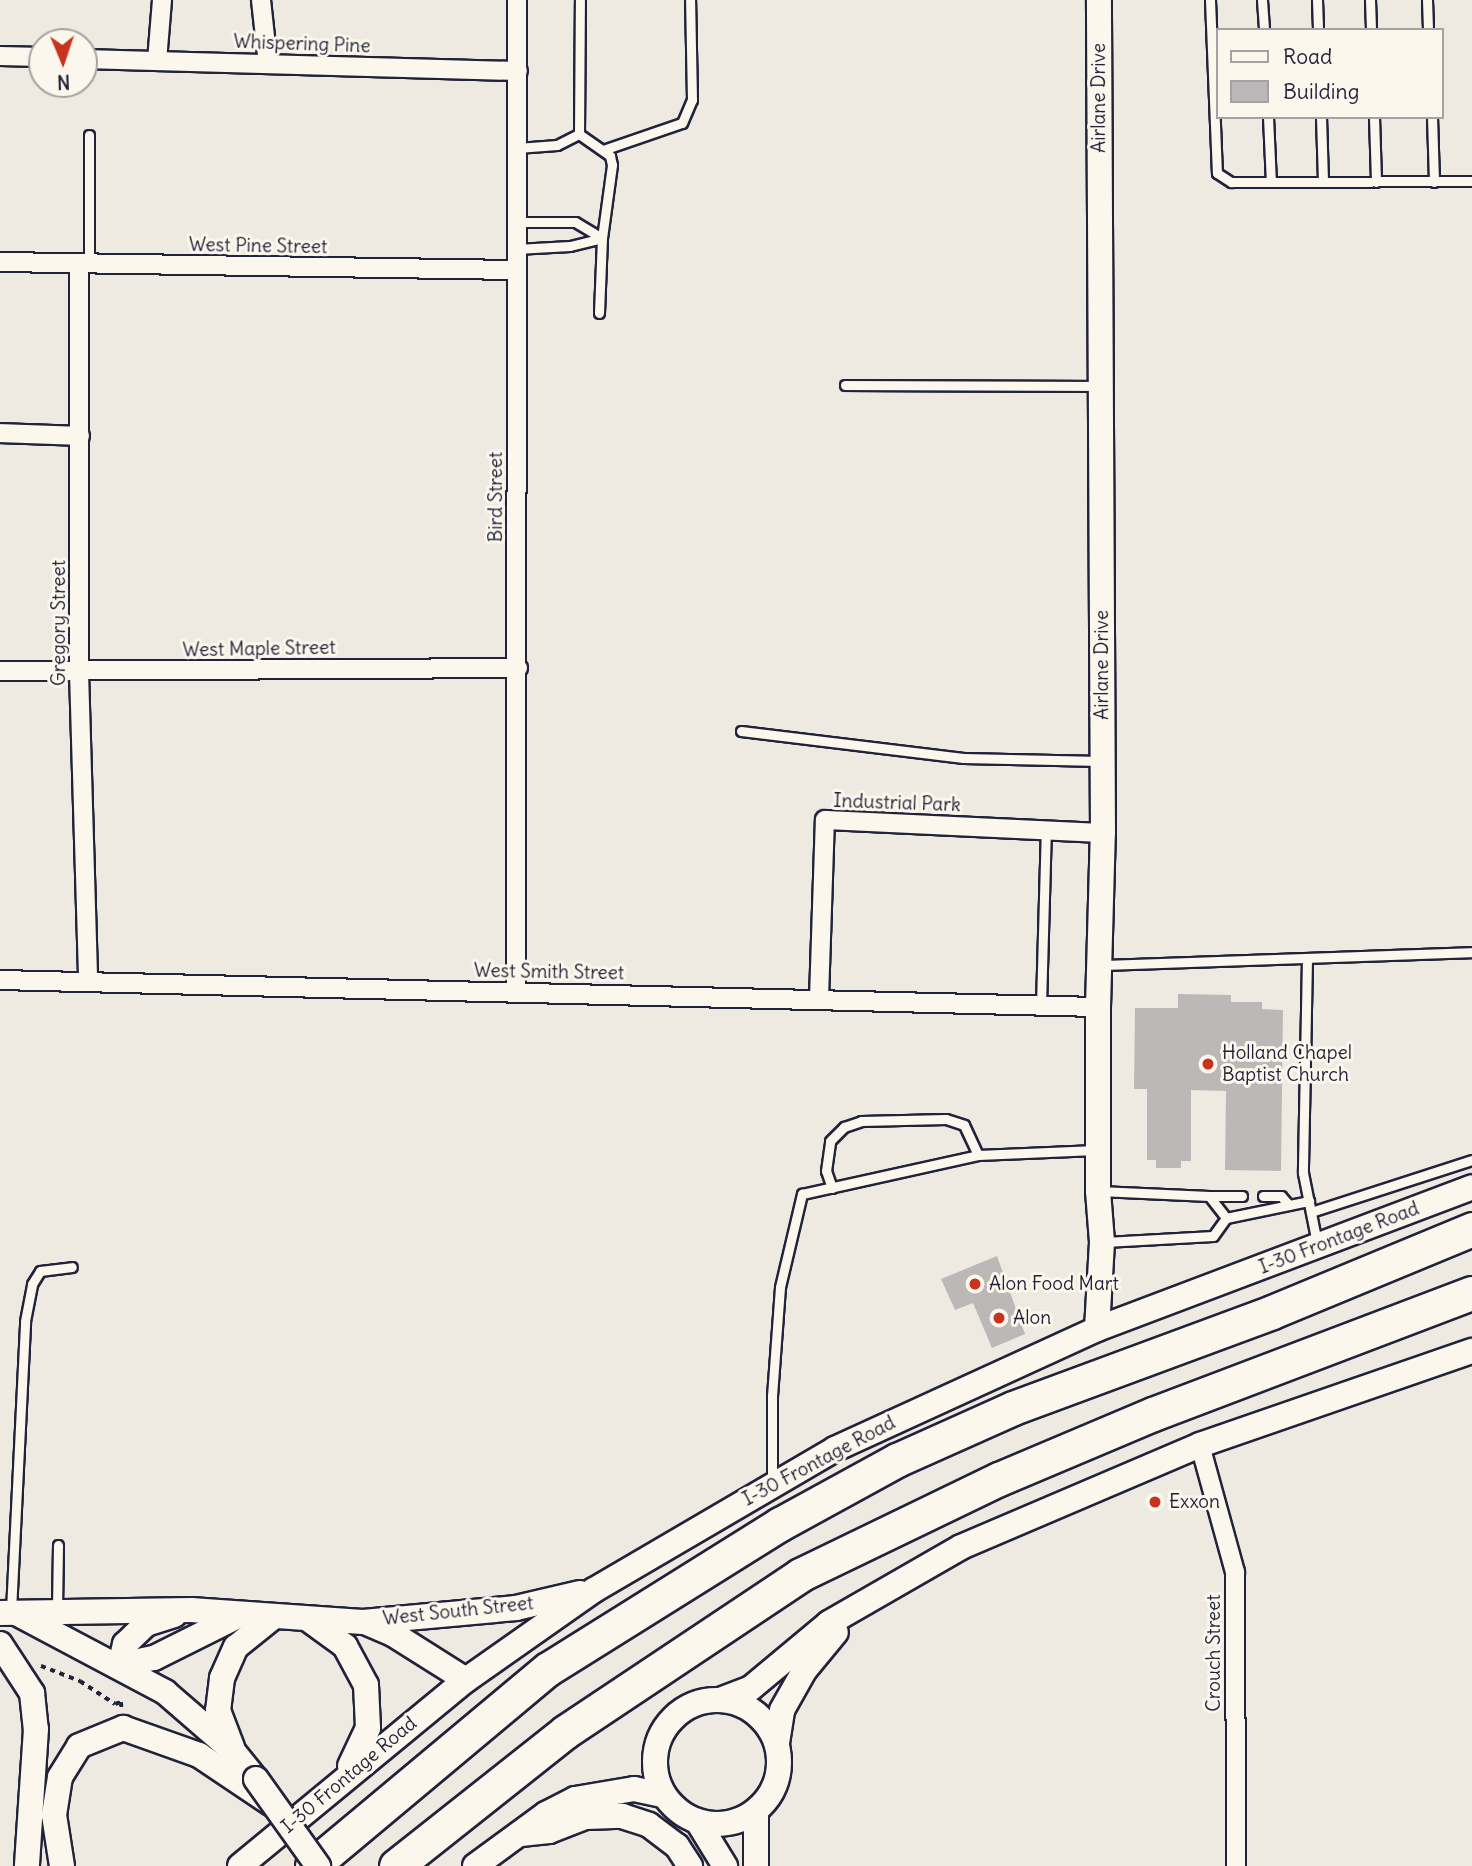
<!DOCTYPE html>
<html>
<head>
<meta charset="utf-8">
<style>
	body { margin:0 }
	#map { position:relative; width:1472px; height:1866px; overflow:hidden; background:#eeeae2; font-family:Delius,sans-serif }
	div>[style] { position:absolute }
	.building>* { inset:0; background:#bcb8b8 }
	.path>* { height:3.5px; margin-top:-1.75px; transform-origin:0; background:repeating-linear-gradient(90deg,#22223b 0 5px,transparent 0 10px) }
	.roads { filter:drop-shadow(2px 0 #22223b) drop-shadow(-2px 0 #22223b) drop-shadow(0 2px #22223b) drop-shadow(0 -2px #22223b) }
	.lane>* { height:9px; margin:-4.5px; padding:0 4.5px; transform-origin:4.5px; border-radius:4.5px; background:#fbf7ec }
	.street>* { height:18px; margin:-9px; padding:0 9px; transform-origin:9px; border-radius:9px; background:#fbf7ec }
	.secondary>* { height:24px; margin:-12px; padding:0 12px; transform-origin:12px; border-radius:12px; background:#fbf7ec }
	.secondary>.ring { margin:-12px; padding:0; box-sizing:content-box; background:none; border:24px solid #fbf7ec; border-radius:50% }
	.highway>* { height:33px; margin:-16.5px; padding:0 16.5px; transform-origin:16.5px; border-radius:16.5px; background:#fbf7ec }
	.bridges { filter:drop-shadow(2px 0 #22223b) drop-shadow(-2px 0 #22223b) drop-shadow(0 2px #22223b) drop-shadow(0 -2px #22223b) }
	.secondary-bridge>* { height:24px; margin:-12px; padding:0 12px; transform-origin:12px; border-radius:12px; background:#fbf7ec }
	.dots>* { width:19px; height:19px; translate:-50% -50%; box-sizing:border-box; border:4px solid #fbf7ec; border-radius:50% }
	span { translate:-50% -50%; white-space:nowrap; text-align:center; line-height:1.15; -webkit-text-stroke:6px #fbf7ec; paint-order:stroke }
	.street-label { font-size:19px; color:#22223b }
	.poi-label { font-size:19px; color:#22223b }
	.left { translate:0 -50%; text-align:left }
	.legend { position:absolute; left:1216px; top:28px; width:228px; height:91px; box-sizing:border-box; background:#fbf7ec; border:2px solid #a4a2a5; margin:0; padding:9px 12px; list-style:none; font-size:21px; color:#22223b }
	.legend li { display:flex; align-items:center; gap:14px; height:35px }
	.legend b { width:35px; border:2px solid #a4a2a5 }
	.north { position:absolute; left:28px; top:28px; width:70px; height:70px; box-sizing:border-box; background:#fbf7ec; border:2px solid #a4a2a5; border-radius:50%; rotate:178deg; font-size:19px; font-weight:700; line-height:28px; text-align:center; color:#22223b }
	.north::after { content:''; display:block; margin:auto; width:24px; height:32px; background:#c8321e; clip-path:polygon(50% 0,100% 100%,50% 72%,0 100%) }
</style>
</head>
<body>
<div id="map">
	<div class="building">
		<div style="clip-path:polygon(1178px 994px,1231px 995px,1231px 1002px,1262px 1002px,1262px 1009px,1283px 1010px,1281px 1171px,1225px 1170px,1226px 1091px,1191px 1090px,1191px 1161px,1181px 1161px,1181px 1168px,1156px 1168px,1156px 1160px,1147px 1160px,1147px 1089px,1134px 1089px,1135px 1008px,1178px 1008px)"></div>
		<div style="clip-path:polygon(997px 1256px,1025px 1334px,992px 1348px,973px 1303px,955px 1310px,941px 1279px)"></div>
	</div>
	<div class="path">
		<div style="left:41px;top:1666px;width:42px;rotate:21deg"></div>
		<div style="left:80px;top:1681px;width:42px;rotate:33.3deg"></div>
		<div style="left:115px;top:1704px;width:6px;rotate:-18deg"></div>
		<div style="left:121px;top:1702px;width:7px;rotate:82deg"></div>
	</div>
	<div class="roads">
		<div class="lane">
			<div style="left:1210px;top:0;width:173px;rotate:87.7deg"></div>
			<div style="left:1217px;top:173px;width:17px;rotate:33deg"></div>
			<div style="left:1231px;top:182px;width:241px;rotate:-0.2deg"></div>
			<div style="left:1262px;top:0;width:30px;rotate:86deg"></div>
			<div style="left:1317px;top:0;width:30px;rotate:88deg"></div>
			<div style="left:1370px;top:0;width:30px;rotate:88deg"></div>
			<div style="left:1427px;top:0;width:30px;rotate:88deg"></div>
			<div style="left:1268px;top:117px;width:65px;rotate:87.4deg"></div>
			<div style="left:1321px;top:117px;width:65px;rotate:88.2deg"></div>
			<div style="left:1374px;top:117px;width:65px;rotate:88.2deg"></div>
			<div style="left:1432px;top:117px;width:65px;rotate:88.2deg"></div>
			<div style="left:579px;top:134px;width:38px;rotate:35deg"></div>
			<div style="left:610px;top:156px;width:9px;rotate:77deg"></div>
			<div style="left:612px;top:165px;width:74px;rotate:97.8deg"></div>
			<div style="left:602px;top:238px;width:75px;rotate:92.3deg"></div>
			<div style="left:517px;top:148px;width:40px;rotate:-4.3deg"></div>
			<div style="left:557px;top:145px;width:25px;rotate:-27deg"></div>
			<div style="left:579px;top:134px;width:134px;rotate:-89.6deg"></div>
			<div style="left:603px;top:150px;width:83px;rotate:-18.9deg"></div>
			<div style="left:682px;top:123px;width:25px;rotate:-67deg"></div>
			<div style="left:692px;top:100px;width:100px;rotate:-91.1deg"></div>
			<div style="left:516px;top:249px;width:54px;rotate:-3.2deg"></div>
			<div style="left:570px;top:246px;width:33px;rotate:-14deg"></div>
			<div style="left:602px;top:238px;width:31px;rotate:-149deg"></div>
			<div style="left:575px;top:222px;width:58px;rotate:180deg"></div>
			<div style="left:89px;top:265px;width:130px;rotate:-90deg"></div>
			<div style="left:845px;top:385px;width:254px;rotate:0.2deg"></div>
			<div style="left:741px;top:731px;width:224px;rotate:6.9deg"></div>
			<div style="left:963px;top:758px;width:138px;rotate:1.2deg"></div>
			<div style="left:1307px;top:958px;width:215px;rotate:91.1deg"></div>
			<div style="left:1303px;top:1173px;width:71px;rotate:78.7deg"></div>
			<div style="left:1101px;top:965px;width:371px;rotate:-2deg"></div>
			<div style="left:1041px;top:1005px;width:175px;rotate:-88.4deg"></div>
			<div style="left:832px;top:1188px;width:18px;rotate:-109deg"></div>
			<div style="left:826px;top:1171px;width:30px;rotate:-82deg"></div>
			<div style="left:830px;top:1141px;width:20px;rotate:-45deg"></div>
			<div style="left:844px;top:1127px;width:18px;rotate:-19deg"></div>
			<div style="left:861px;top:1121px;width:85px;rotate:-1.3deg"></div>
			<div style="left:946px;top:1119px;width:19px;rotate:18deg"></div>
			<div style="left:964px;top:1125px;width:33px;rotate:65deg"></div>
			<div style="left:1099px;top:1191px;width:110px;rotate:2.6deg"></div>
			<div style="left:1209px;top:1196px;width:28px;rotate:52deg"></div>
			<div style="left:1209px;top:1196px;width:33px"></div>
			<div style="left:1263px;top:1196px;width:18px"></div>
			<div style="left:1281px;top:1196px;width:12px;rotate:48deg"></div>
			<div style="left:1311px;top:1212px;width:169px;rotate:-17.9deg"></div>
			<div style="left:1105px;top:1242px;width:108px;rotate:-3.2deg"></div>
			<div style="left:1213px;top:1236px;width:22px;rotate:-54deg"></div>
			<div style="left:1226px;top:1218px;width:85px;rotate:-11.6deg"></div>
			<div style="left:772px;top:1482px;width:86px;rotate:-90deg"></div>
			<div style="left:772px;top:1396px;width:109px;rotate:-85.8deg"></div>
			<div style="left:780px;top:1287px;width:96px;rotate:-76.7deg"></div>
			<div style="left:802px;top:1194px;width:180px;rotate:-12.5deg"></div>
			<div style="left:978px;top:1155px;width:118px;rotate:-2.4deg"></div>
			<div style="left:57px;top:1609px;width:64px;rotate:-89.1deg"></div>
			<div style="left:11px;top:1611px;width:290px;rotate:-87.2deg"></div>
			<div style="left:25px;top:1321px;width:38px;rotate:-79deg"></div>
			<div style="left:32px;top:1284px;width:15px;rotate:-58deg"></div>
			<div style="left:40px;top:1271px;width:32px;rotate:-7deg"></div>
		</div>
		<div class="street">
			<div style="left:261px;top:0;width:64px;rotate:83.8deg"></div>
			<div style="left:0;top:56px;width:42px;rotate:1.4deg"></div>
			<div style="left:84px;top:59px;width:434px;rotate:1.6deg"></div>
			<div style="left:157px;top:61px;width:61px;rotate:-85.3deg"></div>
			<div style="left:0;top:262px;width:516px;rotate:0.89deg"></div>
			<div style="left:79px;top:265px;width:407px;rotate:90deg"></div>
			<div style="left:79px;top:672px;width:309px;rotate:88.3deg"></div>
			<div style="left:0;top:433px;width:80px;rotate:2.1deg"></div>
			<div style="left:0;top:671px;width:518px;rotate:-0.33deg"></div>
			<div style="left:0;top:980px;width:1098px;rotate:1.41deg"></div>
			<div style="left:516px;top:993px;width:993px;rotate:-89.94deg"></div>
			<div style="left:819px;top:998px;width:178px;rotate:-88.1deg"></div>
			<div style="left:825px;top:820px;width:278px;rotate:2.7deg"></div>
			<div style="left:1200px;top:1445px;width:132px;rotate:74.6deg"></div>
			<div style="left:1235px;top:1572px;width:294px;rotate:89.8deg"></div>
		</div>
		<div class="secondary">
			<div style="left:1097px;top:1329px;width:87px;rotate:-86.7deg"></div>
			<div style="left:1102px;top:1242px;width:51px;rotate:-94.5deg"></div>
			<div style="left:1098px;top:1191px;width:184px;rotate:-90deg"></div>
			<div style="left:1098px;top:1007px;width:174px;rotate:-88.4deg"></div>
			<div style="left:1103px;top:833px;width:833px;rotate:-90.28deg"></div>
			<div style="left:0;top:1613px;width:191px;rotate:-0.9deg"></div>
			<div style="left:191px;top:1610px;width:172px;rotate:4deg"></div>
			<div style="left:363px;top:1622px;width:154px;rotate:-5.2deg"></div>
			<div style="left:516px;top:1608px;width:66px;rotate:-13.2deg"></div>
			<div style="left:16px;top:1613px;width:169px;rotate:27.9deg"></div>
			<div style="left:165px;top:1692px;width:90px;rotate:40.9deg"></div>
			<div style="left:233px;top:1751px;width:36px;rotate:51deg"></div>
			<div style="left:174px;top:1615px;width:29px;rotate:162deg"></div>
			<div style="left:146px;top:1624px;width:29px;rotate:136deg"></div>
			<div style="left:125px;top:1644px;width:22px;rotate:103deg"></div>
			<div style="left:120px;top:1665px;width:35px;rotate:-12deg"></div>
			<div style="left:154px;top:1658px;width:94px;rotate:-26.6deg"></div>
			<div style="left:308px;top:1619px;width:46px;rotate:36.1deg"></div>
			<div style="left:345px;top:1646px;width:44px;rotate:61.7deg"></div>
			<div style="left:366px;top:1685px;width:43px;rotate:87.3deg"></div>
			<div style="left:368px;top:1728px;width:42px;rotate:115.3deg"></div>
			<div style="left:367px;top:1623px;width:28px;rotate:23deg"></div>
			<div style="left:393px;top:1634px;width:86px;rotate:32.2deg"></div>
			<div style="left:0;top:1644px;width:59px;rotate:56.9deg"></div>
			<div style="left:32px;top:1693px;width:36px;rotate:84deg"></div>
			<div style="left:36px;top:1729px;width:137px;rotate:93.8deg"></div>
			<div class="ring" style="left:655px;top:1700px;width:100px;height:100px"></div>
			<div style="left:720px;top:1700px;width:33px;rotate:-21deg"></div>
			<div style="left:751px;top:1688px;width:102px;rotate:-39.8deg"></div>
			<div style="left:829px;top:1623px;width:152px;rotate:-29.9deg"></div>
			<div style="left:961px;top:1547px;width:260px;rotate:-23.1deg"></div>
			<div style="left:1200px;top:1445px;width:288px;rotate:-19.1deg"></div>
			<div style="left:777px;top:1743px;width:33px;rotate:-81deg"></div>
			<div style="left:782px;top:1710px;width:45px;rotate:-60.6deg"></div>
			<div style="left:804px;top:1671px;width:50px;rotate:-50.6deg"></div>
			<div style="left:232px;top:1747px;width:39px;rotate:-111deg"></div>
			<div style="left:218px;top:1711px;width:33px;rotate:-83deg"></div>
			<div style="left:222px;top:1678px;width:34px;rotate:-66deg"></div>
			<div style="left:236px;top:1647px;width:46px;rotate:-38.9deg"></div>
			<div style="left:756px;top:1811px;width:55px;rotate:90deg"></div>
			<div style="left:698px;top:1822px;width:52px;rotate:58.5deg"></div>
			<div style="left:521px;top:1834px;width:28px;rotate:-6deg"></div>
			<div style="left:549px;top:1831px;width:40px;rotate:-21deg"></div>
			<div style="left:586px;top:1817px;width:36px;rotate:-2deg"></div>
			<div style="left:622px;top:1816px;width:28px;rotate:18deg"></div>
			<div style="left:649px;top:1825px;width:35px;rotate:37deg"></div>
			<div style="left:677px;top:1846px;width:24px;rotate:57deg"></div>
			<div style="left:62px;top:1866px;width:52px;rotate:-98.9deg"></div>
			<div style="left:54px;top:1815px;width:38px;rotate:-81deg"></div>
			<div style="left:60px;top:1777px;width:36px;rotate:-58deg"></div>
			<div style="left:79px;top:1746px;width:48px;rotate:-22.2deg"></div>
			<div style="left:123px;top:1728px;width:81px;rotate:19.6deg"></div>
			<div style="left:199px;top:1755px;width:88px;rotate:33.9deg"></div>
			<div style="left:240px;top:1866px;width:293px;rotate:-39.5deg"></div>
			<div style="left:466px;top:1680px;width:156px;rotate:-35.1deg"></div>
			<div style="left:594px;top:1590px;width:279px;rotate:-30.3deg"></div>
			<div style="left:835px;top:1449px;width:288px;rotate:-24.6deg"></div>
			<div style="left:1097px;top:1329px;width:401px;rotate:-20.7deg"></div>
			<div style="left:475px;top:1866px;width:88px;rotate:-36.2deg"></div>
			<div style="left:546px;top:1814px;width:33px;rotate:-27deg"></div>
			<div style="left:575px;top:1799px;width:60px;rotate:-9.6deg"></div>
			<div style="left:634px;top:1789px;width:30px;rotate:12deg"></div>
		</div>
		<div class="highway">
			<div style="left:312px;top:1866px;width:307px;rotate:-39.9deg"></div>
			<div style="left:548px;top:1669px;width:274px;rotate:-32deg"></div>
			<div style="left:780px;top:1524px;width:133px;rotate:-28.7deg"></div>
			<div style="left:897px;top:1460px;width:127px;rotate:-24.1deg"></div>
			<div style="left:1013px;top:1408px;width:276px;rotate:-20.3deg"></div>
			<div style="left:1272px;top:1312px;width:217px;rotate:-22.5deg"></div>
			<div style="left:396px;top:1866px;width:216px;rotate:-38.4deg"></div>
			<div style="left:565px;top:1732px;width:283px;rotate:-33.7deg"></div>
			<div style="left:800px;top:1575px;width:221px;rotate:-25.8deg"></div>
			<div style="left:999px;top:1479px;width:167px;rotate:-22.9deg"></div>
			<div style="left:1153px;top:1414px;width:341px;rotate:-20.8deg"></div>
		</div>
	</div>
	<div class="bridges">
		<div class="secondary-bridge">
			<div style="left:256px;top:1779px;width:107px;rotate:54.5deg"></div>
		</div>
	</div>
	<div class="dots">
		<div style="left:1208px;top:1064px;background:#c8321e"></div>
		<div style="left:975px;top:1284px;background:#c8321e"></div>
		<div style="left:999px;top:1318px;background:#c8321e"></div>
		<div style="left:1155px;top:1502px;background:#c8321e"></div>
	</div>
	<div class="street-label">
		<span style="left:302px;top:44px;rotate:2deg">Whispering Pine</span>
		<span style="left:1099px;top:98px;rotate:-90deg">Airlane Drive</span>
		<span style="left:258px;top:246px;rotate:1deg">West Pine Street</span>
		<span style="left:496px;top:497px;rotate:-90deg">Bird Street</span>
		<span style="left:59px;top:623px;rotate:-90deg">Gregory Street</span>
		<span style="left:259px;top:649px;rotate:-1deg">West Maple Street</span>
		<span style="left:1102px;top:665px;rotate:-90deg">Airlane Drive</span>
		<span style="left:897px;top:803px;rotate:2deg">Industrial Park</span>
		<span style="left:549px;top:972px;rotate:1deg">West Smith Street</span>
		<span style="left:1339px;top:1238px;rotate:-21deg">I-30 Frontage Road</span>
		<span style="left:819px;top:1461px;rotate:-28deg">I-30 Frontage Road</span>
		<span style="left:458px;top:1611px;rotate:-6deg">West South Street</span>
		<span style="left:1214px;top:1653px;rotate:-90deg">Crouch Street</span>
		<span style="left:349px;top:1775px;rotate:-40deg">I-30 Frontage Road</span>
	</div>
	<div class="poi-label">
		<span class="left" style="left:1222px;top:1064px">Holland Chapel<br>Baptist Church</span>
		<span class="left" style="left:989px;top:1284px">Alon Food Mart</span>
		<span class="left" style="left:1013px;top:1318px">Alon</span>
		<span class="left" style="left:1169px;top:1502px">Exxon</span>
	</div>
	<ul class="legend">
	<li><b style="height:9px;background:#fbf7ec"></b>Road</li>
	<li><b style="height:19px;background:#bcb8b8"></b>Building</li>
	</ul>
	<div class="north">N</div>
</div>
</body>
</html>
